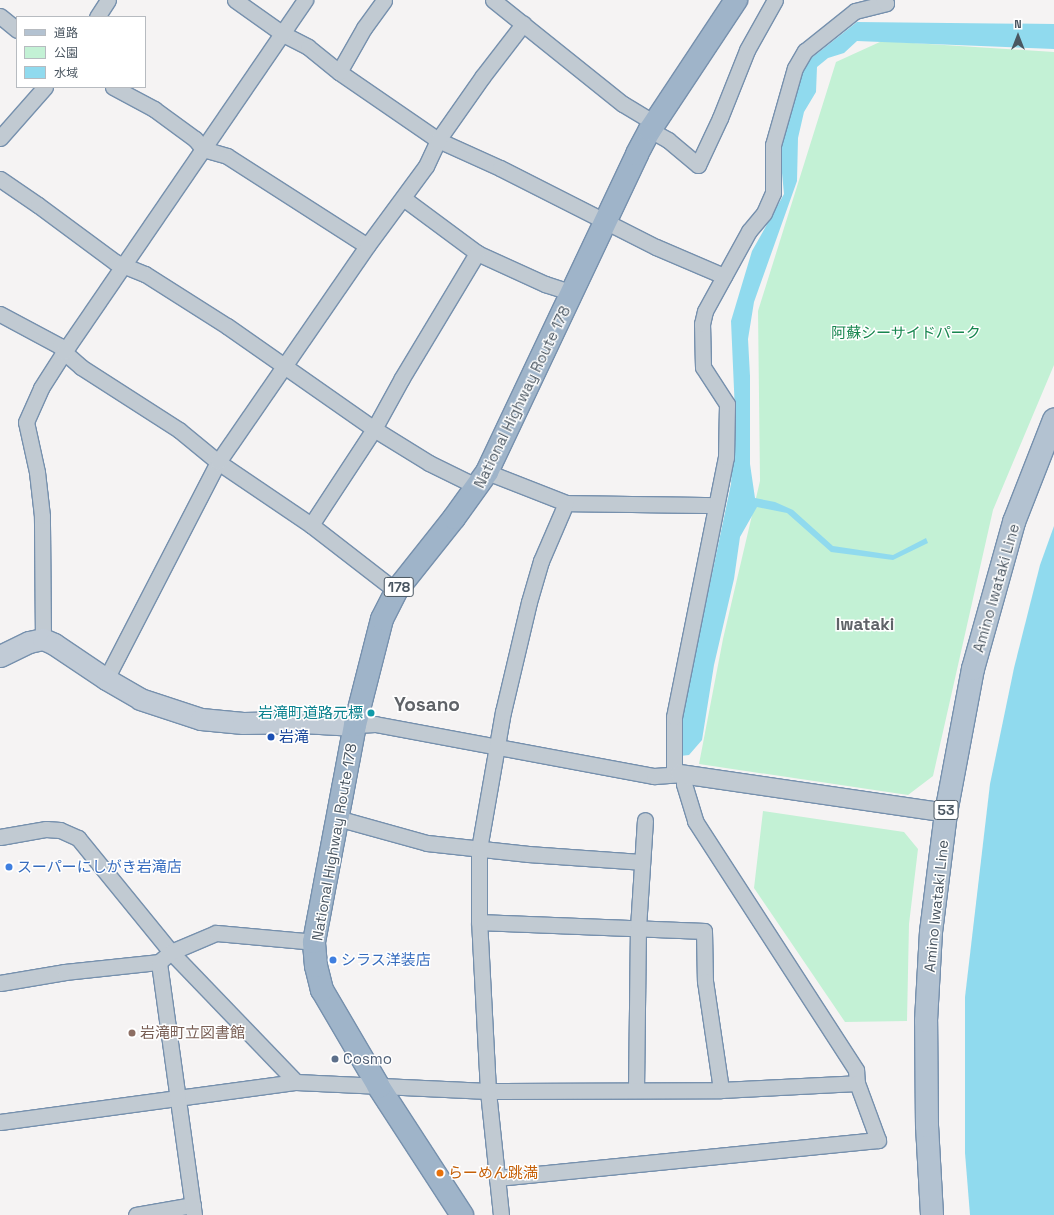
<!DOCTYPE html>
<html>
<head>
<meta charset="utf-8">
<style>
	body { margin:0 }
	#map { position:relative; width:1054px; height:1215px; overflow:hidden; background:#f5f3f3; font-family:"Space Grotesk","Noto Sans JP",sans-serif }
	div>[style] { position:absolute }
	.green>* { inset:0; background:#c3f1d5 }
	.water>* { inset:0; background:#90daee }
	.roads { filter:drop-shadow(1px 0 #7690ad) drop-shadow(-1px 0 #7690ad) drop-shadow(0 1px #7690ad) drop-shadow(0 -1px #7690ad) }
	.minor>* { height:15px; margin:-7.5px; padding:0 7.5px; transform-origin:7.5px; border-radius:7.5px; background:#c1cad2 }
	.tertiary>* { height:18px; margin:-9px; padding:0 9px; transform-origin:9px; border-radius:9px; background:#c1cad2 }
	.secondary>* { height:21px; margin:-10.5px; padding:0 10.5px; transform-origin:10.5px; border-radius:10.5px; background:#c1cbd6 }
	.primary>* { height:22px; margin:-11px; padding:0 11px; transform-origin:11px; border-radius:11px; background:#b3c2d1 }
	.trunk>* { height:22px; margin:-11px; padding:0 11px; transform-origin:11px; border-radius:11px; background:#9fb4c9 }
	.dots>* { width:11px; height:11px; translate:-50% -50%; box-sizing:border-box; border:2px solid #fff; border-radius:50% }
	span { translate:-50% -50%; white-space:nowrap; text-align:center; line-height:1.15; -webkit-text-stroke:3px #fff; paint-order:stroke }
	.shield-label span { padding:1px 3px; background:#fff; border:1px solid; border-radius:3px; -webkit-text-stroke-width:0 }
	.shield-label { font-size:14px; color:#4a5661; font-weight:700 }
	.park-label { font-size:15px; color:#17864f }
	.street-label { font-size:15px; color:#4a5661 }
	.culture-label { font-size:15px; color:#0d838f }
	.right { translate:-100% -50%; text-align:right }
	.transit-label { font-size:15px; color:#164399 }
	.left { translate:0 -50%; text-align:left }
	.shop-label { font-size:15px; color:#366cbe }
	.education-label { font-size:15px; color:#785e54 }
	.service-label { font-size:15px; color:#4e5e75 }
	.food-label { font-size:15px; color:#c56008 }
	.quarter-label { font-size:17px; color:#5f6368; font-weight:700 }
	.district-label { font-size:19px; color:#5f6368; font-weight:700 }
	.legend { position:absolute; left:16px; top:16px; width:130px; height:72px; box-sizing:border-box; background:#fff; border:1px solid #b7bbc0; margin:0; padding:5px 7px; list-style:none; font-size:12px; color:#4a5661 }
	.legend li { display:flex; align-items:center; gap:8px; height:20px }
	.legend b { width:20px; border:1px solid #b7bbc0 }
	.north { position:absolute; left:998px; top:16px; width:40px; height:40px; -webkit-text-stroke:3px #fff; paint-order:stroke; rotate:0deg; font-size:11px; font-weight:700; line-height:16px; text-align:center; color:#4a5661 }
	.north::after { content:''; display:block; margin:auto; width:14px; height:18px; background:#4a5661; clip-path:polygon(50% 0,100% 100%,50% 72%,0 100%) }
</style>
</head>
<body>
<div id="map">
	<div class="green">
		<div style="clip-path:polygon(882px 41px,1054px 52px,1054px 365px,993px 510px,933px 776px,908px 795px,699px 764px,723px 639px,760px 481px,758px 311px,836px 62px)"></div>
		<div style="clip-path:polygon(763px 811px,904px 832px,918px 849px,909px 924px,907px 1021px,845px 1022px,754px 888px)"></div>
	</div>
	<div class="water">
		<div style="clip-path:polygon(857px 22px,1054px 24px,1054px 49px,857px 41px,844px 53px,828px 58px,817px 67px,816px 92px,804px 112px,798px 138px,797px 181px,754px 302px,748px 339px,750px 376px,750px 464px,755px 498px,775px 502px,793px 510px,833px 546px,893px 555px,926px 538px,928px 543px,893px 560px,831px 552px,787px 513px,757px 507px,740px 537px,734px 579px,714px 665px,702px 740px,689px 755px,680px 756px,681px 721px,731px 484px,735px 412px,731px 321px,752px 251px,784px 194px,780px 152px,800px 67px)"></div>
		<div style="clip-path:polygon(1054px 526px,1054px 1215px,970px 1215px,965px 1153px,965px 997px,990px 784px,1014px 668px,1040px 565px)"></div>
	</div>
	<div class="roads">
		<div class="minor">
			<div style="left:235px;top:0;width:59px;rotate:35.3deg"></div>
			<div style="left:283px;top:34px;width:28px;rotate:27deg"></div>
			<div style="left:308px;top:47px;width:40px;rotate:39deg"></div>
			<div style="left:339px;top:72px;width:120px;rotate:34.5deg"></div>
			<div style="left:438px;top:140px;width:68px;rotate:24.3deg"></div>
			<div style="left:500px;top:168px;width:175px;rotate:26.9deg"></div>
			<div style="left:656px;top:247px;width:74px;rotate:23.1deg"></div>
			<div style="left:493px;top:0;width:166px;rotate:38.7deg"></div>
			<div style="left:623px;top:104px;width:37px;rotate:31deg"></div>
			<div style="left:0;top:16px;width:22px;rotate:39deg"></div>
			<div style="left:97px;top:17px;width:20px;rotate:-57deg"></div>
			<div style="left:339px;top:72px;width:51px;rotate:-60.4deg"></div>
			<div style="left:364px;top:28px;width:34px;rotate:-54deg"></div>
			<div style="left:113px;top:87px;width:47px;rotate:28.2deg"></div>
			<div style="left:154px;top:109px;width:51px;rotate:36.2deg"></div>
			<div style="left:195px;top:139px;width:13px;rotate:51deg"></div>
			<div style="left:203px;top:149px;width:25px;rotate:16deg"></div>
			<div style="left:227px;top:156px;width:166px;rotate:32.7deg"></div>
			<div style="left:650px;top:130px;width:21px;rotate:29deg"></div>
			<div style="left:668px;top:140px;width:39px;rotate:40deg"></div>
			<div style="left:698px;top:165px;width:52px;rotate:-64.9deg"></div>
			<div style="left:720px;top:118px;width:73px;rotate:-68.3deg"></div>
			<div style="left:747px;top:50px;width:57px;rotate:-60.8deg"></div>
			<div style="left:0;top:138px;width:68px;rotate:-48.6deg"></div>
			<div style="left:0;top:179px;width:46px;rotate:34.4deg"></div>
			<div style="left:38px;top:205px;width:96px;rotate:36.5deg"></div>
			<div style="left:115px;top:262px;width:32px;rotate:22deg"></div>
			<div style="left:145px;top:274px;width:97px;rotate:32.4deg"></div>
			<div style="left:227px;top:326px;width:179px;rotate:35deg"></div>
			<div style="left:374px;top:429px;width:65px;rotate:31.7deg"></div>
			<div style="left:429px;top:463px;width:55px;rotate:26.1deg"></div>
			<div style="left:403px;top:198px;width:92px;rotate:36.6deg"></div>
			<div style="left:477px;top:253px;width:75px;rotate:24.5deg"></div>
			<div style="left:545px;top:284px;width:29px;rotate:18deg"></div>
			<div style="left:0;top:314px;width:68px;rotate:28.1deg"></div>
			<div style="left:60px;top:346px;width:7px;rotate:56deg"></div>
			<div style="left:64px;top:352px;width:23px;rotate:41deg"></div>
			<div style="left:81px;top:367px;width:117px;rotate:32.7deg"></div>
			<div style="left:179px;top:430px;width:50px;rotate:39.4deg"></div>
			<div style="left:218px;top:462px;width:112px;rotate:34.1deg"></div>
			<div style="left:311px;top:525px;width:108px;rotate:37.8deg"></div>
			<div style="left:487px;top:472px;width:85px;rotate:21.4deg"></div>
			<div style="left:566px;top:503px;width:149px;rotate:0.8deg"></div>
			<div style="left:311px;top:525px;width:115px;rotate:-56.7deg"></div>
			<div style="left:374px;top:429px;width:58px;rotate:-61.2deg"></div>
			<div style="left:402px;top:378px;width:146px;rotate:-59deg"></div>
			<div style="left:43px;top:639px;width:123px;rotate:-90.5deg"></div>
			<div style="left:42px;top:516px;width:44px;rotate:-96.5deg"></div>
			<div style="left:37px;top:472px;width:51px;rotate:-102.4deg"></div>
			<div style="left:26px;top:422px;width:37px;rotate:-66deg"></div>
			<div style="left:41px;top:388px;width:43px;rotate:-57.4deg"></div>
			<div style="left:64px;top:352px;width:427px;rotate:-55.6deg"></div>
			<div style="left:106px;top:679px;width:244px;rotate:-62.7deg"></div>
			<div style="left:218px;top:462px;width:262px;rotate:-55.4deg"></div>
			<div style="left:367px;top:246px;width:99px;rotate:-53.6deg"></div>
			<div style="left:426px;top:166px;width:29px;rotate:-65deg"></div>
			<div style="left:438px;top:140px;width:78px;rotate:-54.9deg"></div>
			<div style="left:483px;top:76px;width:66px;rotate:-52.4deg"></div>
			<div style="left:355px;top:725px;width:20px;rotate:-3deg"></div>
			<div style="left:375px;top:724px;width:284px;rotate:10.6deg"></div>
			<div style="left:654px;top:776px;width:26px;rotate:-4deg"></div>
			<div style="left:674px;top:774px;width:57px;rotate:-90deg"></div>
			<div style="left:674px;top:717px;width:265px;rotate:-78.7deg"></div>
			<div style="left:726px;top:457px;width:53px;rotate:-88.9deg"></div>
			<div style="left:727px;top:404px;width:44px;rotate:-123deg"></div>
			<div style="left:703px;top:367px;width:43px;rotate:-91.3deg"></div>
			<div style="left:702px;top:324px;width:13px;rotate:-77deg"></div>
			<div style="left:705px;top:311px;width:91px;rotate:-61.2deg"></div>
			<div style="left:749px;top:231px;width:23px;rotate:-50deg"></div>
			<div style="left:764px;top:213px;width:22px;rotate:-66deg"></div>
			<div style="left:773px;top:193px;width:48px;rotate:-90deg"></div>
			<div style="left:773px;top:145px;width:80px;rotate:-74.1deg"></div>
			<div style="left:795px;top:68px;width:20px;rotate:-60deg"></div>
			<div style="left:805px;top:51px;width:64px;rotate:-38.7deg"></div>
			<div style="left:855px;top:11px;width:32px;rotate:-14deg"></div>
			<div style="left:886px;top:3px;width:4px;rotate:-124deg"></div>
			<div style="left:686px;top:775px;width:9px;rotate:103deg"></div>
			<div style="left:684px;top:784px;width:39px;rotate:73deg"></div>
			<div style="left:695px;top:821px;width:297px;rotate:57.1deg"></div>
			<div style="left:856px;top:1070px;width:13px;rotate:86deg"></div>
			<div style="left:337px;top:818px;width:93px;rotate:15.5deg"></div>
			<div style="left:427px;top:843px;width:102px;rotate:6.2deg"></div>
			<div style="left:528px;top:854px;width:113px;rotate:4deg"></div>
			<div style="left:0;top:837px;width:47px;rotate:-9.9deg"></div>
			<div style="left:46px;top:829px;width:14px;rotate:4deg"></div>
			<div style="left:60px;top:830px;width:20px;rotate:24deg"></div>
			<div style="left:78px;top:838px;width:147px;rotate:50.8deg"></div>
			<div style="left:171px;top:952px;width:180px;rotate:46.1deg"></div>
			<div style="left:479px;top:922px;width:225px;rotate:2.3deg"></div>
			<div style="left:704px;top:931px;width:50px;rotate:88.9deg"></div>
			<div style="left:705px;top:981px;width:110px;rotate:81.6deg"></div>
			<div style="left:0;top:983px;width:66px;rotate:-9.6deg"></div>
			<div style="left:65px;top:972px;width:95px;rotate:-6.1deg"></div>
			<div style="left:636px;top:1090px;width:162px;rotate:-89.3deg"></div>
			<div style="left:638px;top:928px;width:108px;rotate:-86.3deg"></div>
			<div style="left:0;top:1122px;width:299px;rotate:-7.7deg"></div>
			<div style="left:296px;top:1082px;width:192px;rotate:2.7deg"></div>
			<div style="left:488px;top:1091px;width:233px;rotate:-0.2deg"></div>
			<div style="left:721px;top:1090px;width:136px;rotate:-2.9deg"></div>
			<div style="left:857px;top:1083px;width:61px;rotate:69.8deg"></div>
			<div style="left:878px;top:1140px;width:383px;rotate:174.3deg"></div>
			<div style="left:136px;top:1215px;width:58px;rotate:-10deg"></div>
			<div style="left:194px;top:1215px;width:255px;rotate:-97.9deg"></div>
			<div style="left:159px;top:962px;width:16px;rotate:-40deg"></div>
			<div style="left:171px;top:952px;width:49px;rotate:-22.9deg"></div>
			<div style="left:216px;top:933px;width:98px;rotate:5.2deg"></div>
			<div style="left:501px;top:1215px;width:125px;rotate:-96deg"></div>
			<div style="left:488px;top:1091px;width:169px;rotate:-93deg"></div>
			<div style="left:479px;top:922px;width:73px;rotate:-90deg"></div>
			<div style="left:479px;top:849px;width:139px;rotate:-80.1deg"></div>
			<div style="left:503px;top:712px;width:113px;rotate:-76.7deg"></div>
			<div style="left:529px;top:602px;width:43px;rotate:-73.7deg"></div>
			<div style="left:541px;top:561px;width:63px;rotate:-66.7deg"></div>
		</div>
		<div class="tertiary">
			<div style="left:680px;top:774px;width:269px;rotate:8.3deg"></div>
		</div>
		<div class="secondary">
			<div style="left:0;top:656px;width:32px;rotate:-26deg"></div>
			<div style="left:29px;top:642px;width:14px;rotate:-12deg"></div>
			<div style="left:43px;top:639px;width:12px;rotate:24deg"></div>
			<div style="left:54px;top:644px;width:63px;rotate:33.9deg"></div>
			<div style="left:106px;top:679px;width:39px;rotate:30deg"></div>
			<div style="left:140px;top:699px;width:64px;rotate:18.2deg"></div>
			<div style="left:201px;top:719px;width:42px;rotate:5.4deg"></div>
			<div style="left:243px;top:723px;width:59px;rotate:-1deg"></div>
			<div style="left:302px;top:722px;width:53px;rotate:3.2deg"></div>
		</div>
		<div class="primary">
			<div style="left:932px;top:1215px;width:89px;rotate:-93.2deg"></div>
			<div style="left:927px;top:1126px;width:105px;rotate:-90.5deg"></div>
			<div style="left:926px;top:1021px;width:89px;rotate:-86.8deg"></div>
			<div style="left:931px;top:932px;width:120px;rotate:-82.8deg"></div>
			<div style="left:946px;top:813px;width:147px;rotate:-79.4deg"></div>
			<div style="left:973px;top:669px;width:153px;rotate:-74.4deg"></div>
			<div style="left:1014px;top:522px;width:110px;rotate:-68.6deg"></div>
		</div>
		<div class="trunk">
			<div style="left:462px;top:1215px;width:153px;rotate:-123deg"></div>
			<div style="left:379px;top:1087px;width:113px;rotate:-120.4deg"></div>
			<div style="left:322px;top:990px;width:25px;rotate:-104deg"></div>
			<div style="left:316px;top:966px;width:24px;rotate:-95deg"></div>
			<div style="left:314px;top:942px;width:221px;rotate:-79.3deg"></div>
			<div style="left:355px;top:725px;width:109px;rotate:-75.7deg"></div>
			<div style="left:382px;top:619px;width:31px;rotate:-63deg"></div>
			<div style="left:396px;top:591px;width:93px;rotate:-51.5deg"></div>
			<div style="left:454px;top:518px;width:57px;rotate:-54.3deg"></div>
			<div style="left:487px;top:472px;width:352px;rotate:-64.7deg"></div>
			<div style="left:637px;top:154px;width:27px;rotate:-62deg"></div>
			<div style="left:650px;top:130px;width:156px;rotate:-56.5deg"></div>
		</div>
	</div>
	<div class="dots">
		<div style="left:371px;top:713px;background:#0f9aa8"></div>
		<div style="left:271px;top:737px;background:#1a4fb4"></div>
		<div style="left:9px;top:867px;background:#3f7fe0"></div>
		<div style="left:333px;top:960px;background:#3f7fe0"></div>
		<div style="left:132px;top:1033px;background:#8d6e63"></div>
		<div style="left:335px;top:1059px;background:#5c6f8a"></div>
		<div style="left:440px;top:1173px;background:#e8710a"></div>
	</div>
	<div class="shield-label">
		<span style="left:399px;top:587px">178</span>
		<span style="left:946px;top:810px">53</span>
	</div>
	<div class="park-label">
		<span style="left:906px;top:333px">阿蘇シーサイドパーク</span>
	</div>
	<div class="street-label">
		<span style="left:522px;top:397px;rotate:-64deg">National Highway Route 178</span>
		<span style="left:996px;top:588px;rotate:-74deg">Amino Iwataki Line</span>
		<span style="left:334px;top:842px;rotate:-80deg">National Highway Route 178</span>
		<span style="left:936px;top:906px;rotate:-84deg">Amino Iwataki Line</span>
	</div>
	<div class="culture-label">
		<span class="right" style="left:363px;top:713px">岩滝町道路元標</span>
	</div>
	<div class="transit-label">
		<span class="left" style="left:279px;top:737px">岩滝</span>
	</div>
	<div class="shop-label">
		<span class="left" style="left:17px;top:867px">スーパーにしがき岩滝店</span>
		<span class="left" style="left:341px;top:960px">シラス洋装店</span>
	</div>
	<div class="education-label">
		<span class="left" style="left:140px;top:1033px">岩滝町立図書館</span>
	</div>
	<div class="service-label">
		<span class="left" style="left:343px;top:1059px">Cosmo</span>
	</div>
	<div class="food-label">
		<span class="left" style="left:448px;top:1173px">らーめん跳満</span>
	</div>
	<div class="quarter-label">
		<span style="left:865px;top:625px">Iwataki</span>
	</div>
	<div class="district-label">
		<span style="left:427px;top:705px">Yosano</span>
	</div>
	<ul class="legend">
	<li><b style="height:5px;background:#b3c2d1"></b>道路</li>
	<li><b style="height:11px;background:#c3f1d5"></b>公園</li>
	<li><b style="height:11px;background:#90daee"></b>水域</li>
	</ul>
	<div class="north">N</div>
</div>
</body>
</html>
